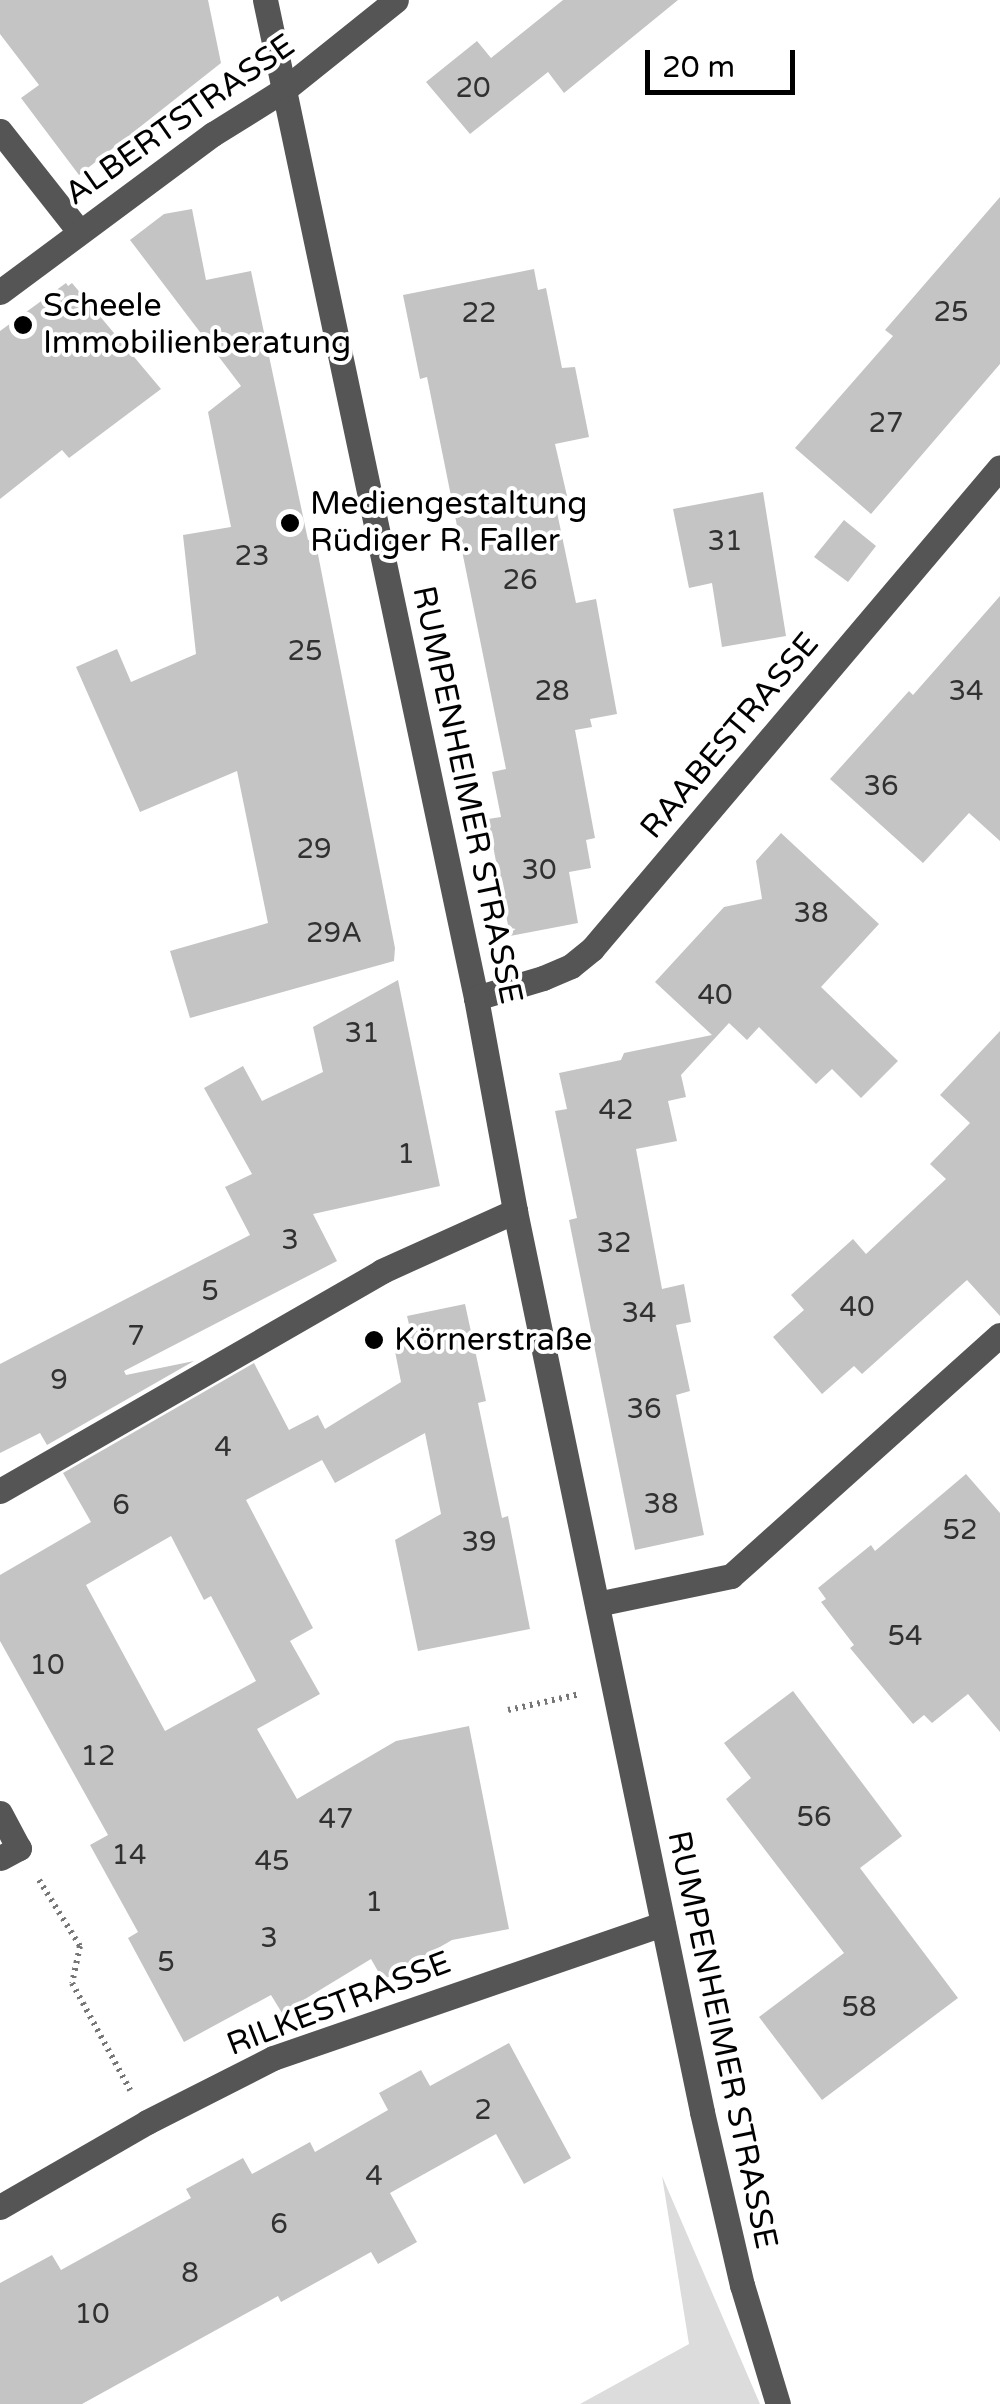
<!DOCTYPE html>
<html>
<head>
<meta charset="utf-8">
<style>
	body { margin:0 }
	#map { position:relative; width:1000px; height:2404px; overflow:hidden; background:#fff; font-family:"Varela Round",sans-serif }
	div>[style] { position:absolute }
	.green>* { inset:0; background:#dcdcdc }
	.building>* { inset:0; background:#c4c4c4 }
	.path>* { height:6px; margin-top:-3px; transform-origin:0; background:repeating-linear-gradient(90deg,#777 0 2.5px,transparent 0 7.5px) }
	.minor>* { height:25px; margin:-12.5px; padding:0 12.5px; transform-origin:12.5px; border-radius:12.5px; background:#555 }
	.dots>* { width:28px; height:28px; translate:-50% -50%; box-sizing:border-box; border:5px solid #fff; border-radius:50% }
	span { translate:-50% -50%; white-space:nowrap; text-align:center; line-height:1.15; -webkit-text-stroke:8px #fff; paint-order:stroke }
	.number-label { font-size:28px; color:#313131 }
	.number-label span { -webkit-text-stroke-width:0 }
	.street-label { font-size:32px; color:#000 }
	.poi-label { font-size:32px; color:#000 }
	.left { translate:0 -50%; text-align:left }
	.scale { position:absolute; left:645px; top:50px; width:150px; height:45px; box-sizing:border-box; border:5px solid #000; border-top:0; padding-left:12px; font-size:30px; line-height:35px; white-space:nowrap; color:#000; -webkit-text-stroke:8px #fff; paint-order:stroke }
</style>
</head>
<body>
<div id="map">
	<div class="green">
		<div style="clip-path:polygon(662px 2176px,760px 2404px,580px 2404px,689px 2344px)"></div>
	</div>
	<div class="building">
		<div style="clip-path:polygon(0 0,208px 0,221px 63px,79px 175px,21px 98px,39px 85px,0 34px)"></div>
		<div style="clip-path:polygon(563px 0,678px 0,564px 93px,548px 72px,470px 134px,426px 82px,477px 41px,491px 58px)"></div>
		<div style="clip-path:polygon(1000px 197px,1000px 364px,871px 514px,795px 448px,893px 336px,885px 330px)"></div>
		<div style="clip-path:polygon(192px 209px,206px 280px,251px 271px,308px 540px,315px 539px,395px 948px,394px 961px,190px 1018px,170px 951px,268px 923px,237px 771px,140px 812px,76px 667px,117px 649px,131px 682px,196px 654px,183px 535px,231px 527px,208px 412px,241px 386px,130px 240px,164px 214px)"></div>
		<div style="clip-path:polygon(534px 269px,538px 290px,546px 288px,562px 368px,575px 367px,589px 437px,555px 444px,567px 496px,554px 498px,576px 603px,596px 599px,617px 714px,590px 719px,592px 727px,575px 730px,595px 838px,586px 840px,591px 868px,569px 872px,578px 923px,510px 936px,488px 819px,501px 817px,492px 772px,506px 769px,427px 377px,420px 379px,403px 295px)"></div>
		<div style="clip-path:polygon(66px 283px,68px 286px,72px 283px,161px 389px,69px 458px,62px 450px,0 499px,0 331px)"></div>
		<div style="clip-path:polygon(763px 492px,786px 636px,722px 647px,712px 583px,689px 588px,673px 509px)"></div>
		<div style="clip-path:polygon(844px 520px,876px 546px,848px 582px,814px 557px)"></div>
		<div style="clip-path:polygon(1000px 596px,1000px 841px,969px 813px,923px 863px,830px 779px,909px 691px,913px 695px)"></div>
		<div style="clip-path:polygon(781px 833px,879px 924px,821px 987px,898px 1061px,861px 1098px,832px 1069px,816px 1084px,759px 1027px,747px 1040px,729px 1023px,681px 1075px,686px 1097px,668px 1101px,677px 1141px,636px 1149px,662px 1289px,684px 1284px,691px 1322px,676px 1325px,690px 1391px,676px 1395px,704px 1535px,635px 1550px,569px 1220px,577px 1218px,555px 1111px,567px 1109px,559px 1073px,621px 1060px,624px 1053px,712px 1035px,655px 982px,724px 907px,762px 899px,756px 861px)"></div>
		<div style="clip-path:polygon(398px 980px,440px 1186px,313px 1214px,337px 1261px,124px 1371px,126px 1375px,194px 1361px,47px 1445px,40px 1433px,0 1453px,0 1364px,250px 1235px,225px 1187px,252px 1174px,204px 1088px,243px 1066px,262px 1101px,323px 1072px,313px 1027px)"></div>
		<div style="clip-path:polygon(1000px 1031px,1000px 1316px,967px 1280px,862px 1374px,854px 1366px,822px 1394px,773px 1337px,804px 1310px,791px 1295px,853px 1239px,866px 1254px,946px 1179px,930px 1164px,970px 1123px,940px 1095px)"></div>
		<div style="clip-path:polygon(evenodd,465px 1304px,486px 1401px,478px 1403px,502px 1518px,508px 1516px,530px 1629px,418px 1651px,395px 1540px,441px 1514px,425px 1433px,335px 1483px,322px 1460px,246px 1500px,313px 1628px,290px 1641px,320px 1694px,257px 1729px,297px 1799px,396px 1741px,469px 1726px,509px 1929px,452px 1940px,383px 1980px,371px 1959px,282px 2013px,271px 1995px,184px 2042px,128px 1938px,138px 1932px,90px 1845px,108px 1835px,0 1641px,0 1575px,91px 1522px,63px 1473px,254px 1363px,289px 1430px,318px 1415px,325px 1429px,401px 1382px,393px 1341px,412px 1337px,407px 1316px,465px 1304px,171px 1536px,204px 1600px,211px 1596px,256px 1681px,165px 1731px,86px 1585px,171px 1536px)"></div>
		<div style="clip-path:polygon(966px 1474px,1000px 1513px,1000px 1732px,968px 1694px,932px 1723px,924px 1715px,913px 1724px,850px 1648px,854px 1645px,821px 1602px,826px 1599px,818px 1588px,871px 1545px,875px 1551px)"></div>
		<div style="clip-path:polygon(793px 1691px,902px 1836px,860px 1868px,958px 1998px,822px 2100px,759px 2017px,844px 1953px,726px 1799px,751px 1778px,724px 1743px)"></div>
		<div style="clip-path:polygon(509px 2043px,571px 2158px,524px 2184px,496px 2134px,390px 2193px,417px 2242px,378px 2264px,371px 2252px,281px 2302px,278px 2296px,82px 2404px,0 2404px,0 2283px,52px 2255px,61px 2270px,191px 2198px,186px 2189px,243px 2158px,252px 2174px,310px 2142px,315px 2152px,388px 2110px,379px 2093px,421px 2070px,430px 2086px)"></div>
	</div>
	<div class="path">
		<div style="left:508px;top:1710px;width:74px;rotate:-12.5deg"></div>
		<div style="left:39px;top:1880px;width:78px;rotate:58.2deg"></div>
		<div style="left:80px;top:1946px;width:38px;rotate:102deg"></div>
		<div style="left:72px;top:1983px;width:122px;rotate:61.5deg"></div>
	</div>
	<div class="minor">
		<div style="left:265px;top:0;width:1020px;rotate:78.06deg"></div>
		<div style="left:476px;top:998px;width:217px;rotate:79.6deg"></div>
		<div style="left:515px;top:1211px;width:920px;rotate:78.27deg"></div>
		<div style="left:702px;top:2112px;width:178px;rotate:77deg"></div>
		<div style="left:742px;top:2285px;width:124px;rotate:73.2deg"></div>
		<div style="left:0;top:131px;width:127px;rotate:51.7deg"></div>
		<div style="left:0;top:292px;width:265px;rotate:-36.6deg"></div>
		<div style="left:213px;top:134px;width:85px;rotate:-32deg"></div>
		<div style="left:285px;top:89px;width:142px;rotate:-38.7deg"></div>
		<div style="left:476px;top:998px;width:70px;rotate:-16.6deg"></div>
		<div style="left:543px;top:978px;width:30px;rotate:-23deg"></div>
		<div style="left:571px;top:966px;width:27px;rotate:-39deg"></div>
		<div style="left:592px;top:949px;width:631px;rotate:-49.75deg"></div>
		<div style="left:0;top:1491px;width:441px;rotate:-29.9deg"></div>
		<div style="left:382px;top:1271px;width:146px;rotate:-24.3deg"></div>
		<div style="left:597px;top:1604px;width:137px;rotate:-11.8deg"></div>
		<div style="left:731px;top:1576px;width:361px;rotate:-41.9deg"></div>
		<div style="left:0;top:1813px;width:40px;rotate:62deg"></div>
		<div style="left:19px;top:1848px;width:21px;rotate:152deg"></div>
		<div style="left:0;top:2207px;width:170px;rotate:-30deg"></div>
		<div style="left:147px;top:2122px;width:141px;rotate:-26.9deg"></div>
		<div style="left:273px;top:2058px;width:412px;rotate:-19deg"></div>
	</div>
	<div class="dots">
		<div style="left:23px;top:325px;background:#000"></div>
		<div style="left:290px;top:523px;background:#000"></div>
		<div style="left:374px;top:1340px;background:#000"></div>
	</div>
	<div class="number-label">
		<span style="left:473px;top:88px">20</span>
		<span style="left:951px;top:312px">25</span>
		<span style="left:479px;top:313px">22</span>
		<span style="left:886px;top:423px">27</span>
		<span style="left:725px;top:541px">31</span>
		<span style="left:252px;top:556px">23</span>
		<span style="left:520px;top:580px">26</span>
		<span style="left:305px;top:651px">25</span>
		<span style="left:552px;top:691px">28</span>
		<span style="left:966px;top:691px">34</span>
		<span style="left:881px;top:786px">36</span>
		<span style="left:314px;top:849px">29</span>
		<span style="left:539px;top:870px">30</span>
		<span style="left:811px;top:913px">38</span>
		<span style="left:334px;top:933px">29A</span>
		<span style="left:715px;top:995px">40</span>
		<span style="left:362px;top:1033px">31</span>
		<span style="left:616px;top:1110px">42</span>
		<span style="left:406px;top:1154px">1</span>
		<span style="left:290px;top:1240px">3</span>
		<span style="left:614px;top:1243px">32</span>
		<span style="left:210px;top:1291px">5</span>
		<span style="left:857px;top:1307px">40</span>
		<span style="left:639px;top:1313px">34</span>
		<span style="left:136px;top:1336px">7</span>
		<span style="left:59px;top:1380px">9</span>
		<span style="left:644px;top:1409px">36</span>
		<span style="left:223px;top:1447px">4</span>
		<span style="left:661px;top:1504px">38</span>
		<span style="left:121px;top:1505px">6</span>
		<span style="left:960px;top:1530px">52</span>
		<span style="left:479px;top:1542px">39</span>
		<span style="left:905px;top:1636px">54</span>
		<span style="left:47px;top:1665px">10</span>
		<span style="left:98px;top:1756px">12</span>
		<span style="left:814px;top:1817px">56</span>
		<span style="left:336px;top:1819px">47</span>
		<span style="left:129px;top:1855px">14</span>
		<span style="left:272px;top:1861px">45</span>
		<span style="left:374px;top:1902px">1</span>
		<span style="left:269px;top:1938px">3</span>
		<span style="left:166px;top:1962px">5</span>
		<span style="left:859px;top:2007px">58</span>
		<span style="left:483px;top:2110px">2</span>
		<span style="left:374px;top:2176px">4</span>
		<span style="left:279px;top:2224px">6</span>
		<span style="left:190px;top:2273px">8</span>
		<span style="left:92px;top:2314px">10</span>
	</div>
	<div class="street-label">
		<span style="left:180px;top:120px;rotate:-35deg">ALBERTSTRASSE</span>
		<span style="left:730px;top:736px;rotate:-50deg">RAABESTRASSE</span>
		<span style="left:467px;top:795px;rotate:78deg">RUMPENHEIMER STRASSE</span>
		<span style="left:339px;top:2004px;rotate:-21deg">RILKESTRASSE</span>
		<span style="left:722px;top:2040px;rotate:78deg">RUMPENHEIMER STRASSE</span>
	</div>
	<div class="poi-label">
		<span class="left" style="left:43px;top:325px">Scheele<br>Immobilienberatung</span>
		<span class="left" style="left:310px;top:523px">Mediengestaltung<br>Rüdiger R. Faller</span>
		<span class="left" style="left:394px;top:1340px">Körnerstraße</span>
	</div>
	<div class="scale">20 m</div>
</div>
</body>
</html>
